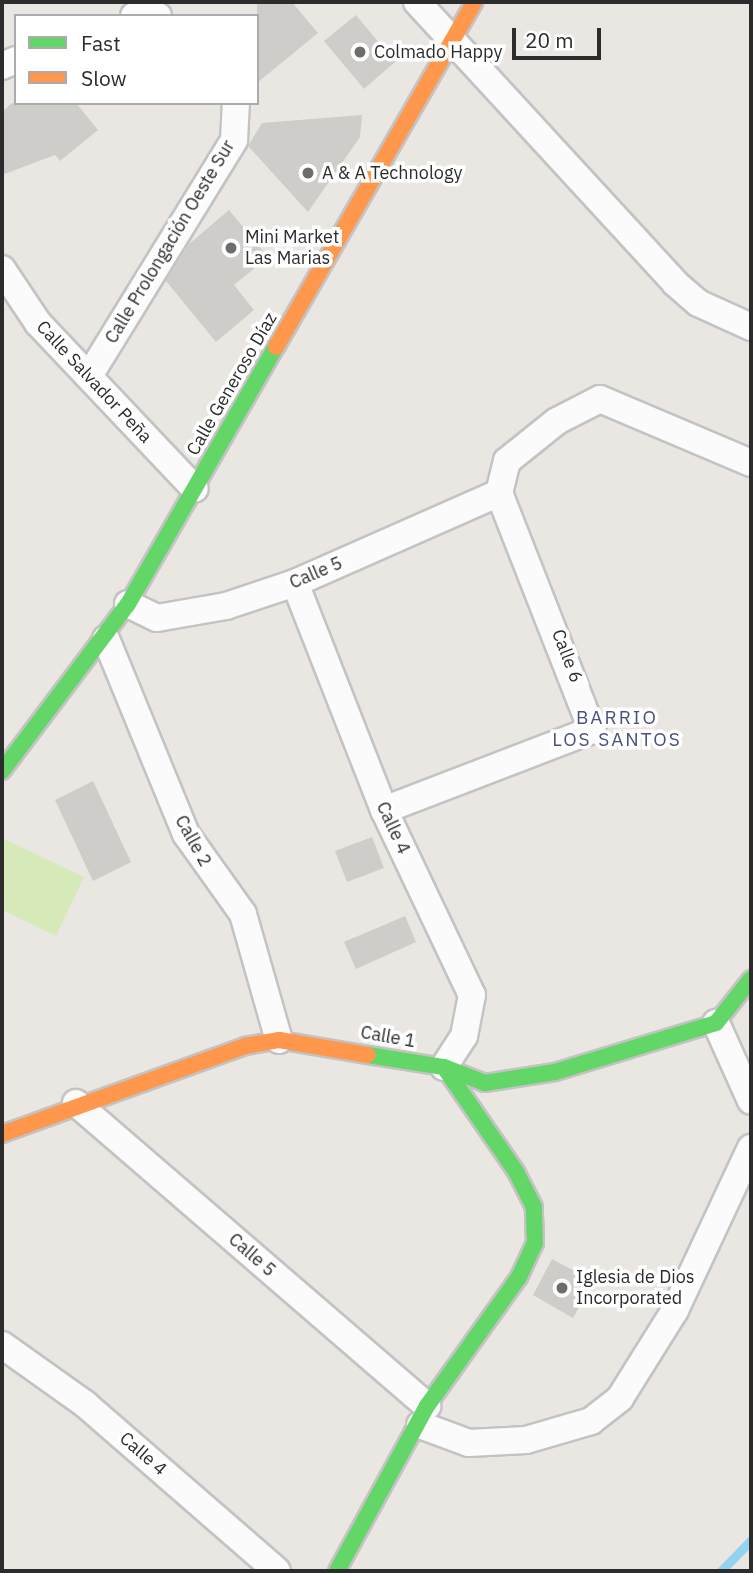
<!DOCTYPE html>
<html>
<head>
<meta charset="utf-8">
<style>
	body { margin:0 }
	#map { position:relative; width:753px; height:1573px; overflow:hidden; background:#eae7e2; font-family:"IBM Plex Sans",sans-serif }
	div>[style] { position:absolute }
	.pitch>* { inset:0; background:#d5eab8 }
	.stream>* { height:9px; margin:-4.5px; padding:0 4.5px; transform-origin:4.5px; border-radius:4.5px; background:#94d2ed }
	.building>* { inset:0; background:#cfcdc9 }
	.roads { filter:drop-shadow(2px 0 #c4c3c3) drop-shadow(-2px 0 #c4c3c3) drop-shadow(0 2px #c4c3c3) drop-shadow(0 -2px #c4c3c3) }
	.street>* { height:26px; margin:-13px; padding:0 13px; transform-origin:13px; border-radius:13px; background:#fcfbfb }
	.fast>* { height:16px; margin:-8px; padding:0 8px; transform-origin:8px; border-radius:8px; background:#63d668 }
	.slow>* { height:16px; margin:-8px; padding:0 8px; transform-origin:8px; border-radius:8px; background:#ff974d }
	.dots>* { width:19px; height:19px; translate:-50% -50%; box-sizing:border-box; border:4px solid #fff; border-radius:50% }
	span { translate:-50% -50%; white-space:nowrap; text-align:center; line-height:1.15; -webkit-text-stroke:7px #fff; paint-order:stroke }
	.poi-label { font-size:18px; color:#2c2c2c }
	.left { translate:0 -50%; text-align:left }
	.street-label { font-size:18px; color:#2c2c2c }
	.neighbourhood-label { font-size:19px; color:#4b517e; letter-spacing:2px }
	.frame { position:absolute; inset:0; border:4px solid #2c2c2c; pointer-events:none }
	.legend { position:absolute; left:14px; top:14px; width:245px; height:91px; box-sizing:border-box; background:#fff; border:2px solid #ababab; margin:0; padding:9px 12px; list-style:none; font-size:21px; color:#2c2c2c }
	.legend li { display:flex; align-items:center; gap:14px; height:35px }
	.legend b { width:35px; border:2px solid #ababab }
	.scale { position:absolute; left:512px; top:28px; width:89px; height:32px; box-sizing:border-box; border:4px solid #2c2c2c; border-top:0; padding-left:9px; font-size:21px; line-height:24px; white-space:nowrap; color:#2c2c2c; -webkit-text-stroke:5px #fff; paint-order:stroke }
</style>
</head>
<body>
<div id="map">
	<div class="pitch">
		<div style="clip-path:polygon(2px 838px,84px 877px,56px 936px,2px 910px)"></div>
	</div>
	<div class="stream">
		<div style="left:721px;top:1571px;width:43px;rotate:-45.9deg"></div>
	</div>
	<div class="building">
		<div style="clip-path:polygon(257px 2px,292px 2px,318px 33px,257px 83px)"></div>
		<div style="clip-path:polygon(356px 15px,395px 62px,364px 89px,324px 41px)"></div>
		<div style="clip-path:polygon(12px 103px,76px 103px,98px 130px,60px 161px,55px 155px,2px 175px,2px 112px)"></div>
		<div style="clip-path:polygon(362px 115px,360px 137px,308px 212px,248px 146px,262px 123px)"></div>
		<div style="clip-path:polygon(229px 210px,268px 257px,234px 285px,254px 310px,216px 342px,166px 281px,189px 244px)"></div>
		<div style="clip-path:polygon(93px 781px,131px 862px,93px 881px,55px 800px)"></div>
		<div style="clip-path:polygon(372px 837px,384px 868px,347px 882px,335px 851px)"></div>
		<div style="clip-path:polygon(405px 916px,416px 942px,356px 969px,344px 942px)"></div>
		<div style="clip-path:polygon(552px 1259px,593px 1281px,573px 1318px,533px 1295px)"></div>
	</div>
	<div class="roads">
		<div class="street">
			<div style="left:417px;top:2px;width:381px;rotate:47.4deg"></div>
			<div style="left:675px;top:283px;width:30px;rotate:41deg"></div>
			<div style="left:698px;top:303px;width:58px;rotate:24.4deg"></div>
			<div style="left:134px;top:16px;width:24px"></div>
			<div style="left:2px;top:66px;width:15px;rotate:-23deg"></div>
			<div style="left:2px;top:269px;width:65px;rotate:56.3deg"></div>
			<div style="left:38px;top:323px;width:228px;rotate:46.6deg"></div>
			<div style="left:89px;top:376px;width:277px;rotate:-58.4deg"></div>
			<div style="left:234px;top:140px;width:37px;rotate:-87deg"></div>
			<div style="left:499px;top:493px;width:33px;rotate:-76deg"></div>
			<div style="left:507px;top:461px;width:64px;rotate:-38.7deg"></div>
			<div style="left:557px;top:421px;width:48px;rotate:-27.1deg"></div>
			<div style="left:600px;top:399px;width:164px;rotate:23deg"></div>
			<div style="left:295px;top:583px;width:244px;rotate:68.6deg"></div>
			<div style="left:384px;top:810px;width:205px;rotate:64.6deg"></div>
			<div style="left:472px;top:995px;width:42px;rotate:101deg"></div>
			<div style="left:464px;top:1036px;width:37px;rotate:123deg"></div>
			<div style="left:128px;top:604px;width:32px;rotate:26deg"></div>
			<div style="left:157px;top:618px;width:70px;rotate:-9.9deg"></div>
			<div style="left:226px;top:606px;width:73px;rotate:-18.4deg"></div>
			<div style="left:295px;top:583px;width:223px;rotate:-23.8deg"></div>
			<div style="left:106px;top:639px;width:211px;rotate:67.7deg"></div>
			<div style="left:186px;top:834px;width:98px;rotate:54.5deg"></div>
			<div style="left:243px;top:914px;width:131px;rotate:74.1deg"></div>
			<div style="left:384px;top:810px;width:223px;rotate:-21deg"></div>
			<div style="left:592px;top:730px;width:255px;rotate:-111.4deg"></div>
			<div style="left:716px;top:1023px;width:85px;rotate:65.8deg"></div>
			<div style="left:76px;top:1103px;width:464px;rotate:40.8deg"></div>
			<div style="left:2px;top:1345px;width:102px;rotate:35.4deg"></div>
			<div style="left:85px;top:1404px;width:254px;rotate:41deg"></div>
			<div style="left:420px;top:1425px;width:52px;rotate:20.2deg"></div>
			<div style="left:469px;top:1443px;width:57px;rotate:-3deg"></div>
			<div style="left:526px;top:1440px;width:68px;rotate:-16.3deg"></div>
			<div style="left:591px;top:1421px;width:37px;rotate:-38deg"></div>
			<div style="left:620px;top:1398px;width:104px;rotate:-58deg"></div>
			<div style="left:675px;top:1310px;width:179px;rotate:-64.9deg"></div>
		</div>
		<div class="fast">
			<div style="left:2px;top:771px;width:209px;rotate:-53deg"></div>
			<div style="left:128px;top:604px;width:297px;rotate:-60.1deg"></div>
			<div style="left:368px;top:1055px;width:77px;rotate:9deg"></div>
			<div style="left:444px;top:1067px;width:44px;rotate:21.3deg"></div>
			<div style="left:485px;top:1083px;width:71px;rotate:-8.9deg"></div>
			<div style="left:555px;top:1072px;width:168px;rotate:-16.9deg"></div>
			<div style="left:716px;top:1023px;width:56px;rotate:-51.5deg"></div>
			<div style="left:337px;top:1571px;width:188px;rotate:-61.4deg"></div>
			<div style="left:427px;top:1406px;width:158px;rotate:-54.5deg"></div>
			<div style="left:519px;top:1277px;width:38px;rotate:-65deg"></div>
			<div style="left:535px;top:1243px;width:36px;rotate:-92deg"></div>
			<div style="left:534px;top:1207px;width:38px;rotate:-117deg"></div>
			<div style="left:517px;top:1173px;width:129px;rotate:-124.6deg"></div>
		</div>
		<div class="slow">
			<div style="left:276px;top:347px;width:398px;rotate:-60.1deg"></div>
			<div style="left:2px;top:1134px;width:258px;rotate:-19.9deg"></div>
			<div style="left:245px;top:1046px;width:35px;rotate:-10deg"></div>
			<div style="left:279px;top:1040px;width:90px;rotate:9.6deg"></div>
		</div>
	</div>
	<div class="dots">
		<div style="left:360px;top:52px;background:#6e6d6c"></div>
		<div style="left:308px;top:173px;background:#6e6d6c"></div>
		<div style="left:231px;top:248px;background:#6e6d6c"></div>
		<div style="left:562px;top:1288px;background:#6e6d6c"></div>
	</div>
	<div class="poi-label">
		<span class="left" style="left:374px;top:52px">Colmado Happy</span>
		<span class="left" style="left:322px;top:173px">A &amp; A Technology</span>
		<span class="left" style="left:245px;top:248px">Mini Market<br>Las Marias</span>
		<span class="left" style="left:576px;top:1288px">Iglesia de Dios<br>Incorporated</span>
	</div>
	<div class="street-label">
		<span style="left:170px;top:242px;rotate:-59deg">Calle Prolongación Oeste Sur</span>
		<span style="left:94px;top:382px;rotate:47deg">Calle Salvador Peña</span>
		<span style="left:232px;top:384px;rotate:-60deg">Calle Generoso Díaz</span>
		<span style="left:316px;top:573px;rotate:-23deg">Calle 5</span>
		<span style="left:567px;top:656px;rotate:69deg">Calle 6</span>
		<span style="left:393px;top:828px;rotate:65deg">Calle 4</span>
		<span style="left:193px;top:841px;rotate:61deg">Calle 2</span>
		<span style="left:388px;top:1037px;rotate:10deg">Calle 1</span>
		<span style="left:252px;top:1255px;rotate:41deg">Calle 5</span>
		<span style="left:143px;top:1454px;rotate:41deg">Calle 4</span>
	</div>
	<div class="neighbourhood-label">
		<span style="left:617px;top:729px">BARRIO<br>LOS SANTOS</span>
	</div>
	<div class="frame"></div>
	<ul class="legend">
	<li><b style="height:9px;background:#63d668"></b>Fast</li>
	<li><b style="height:9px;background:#ff974d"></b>Slow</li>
	</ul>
	<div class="scale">20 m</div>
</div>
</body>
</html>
